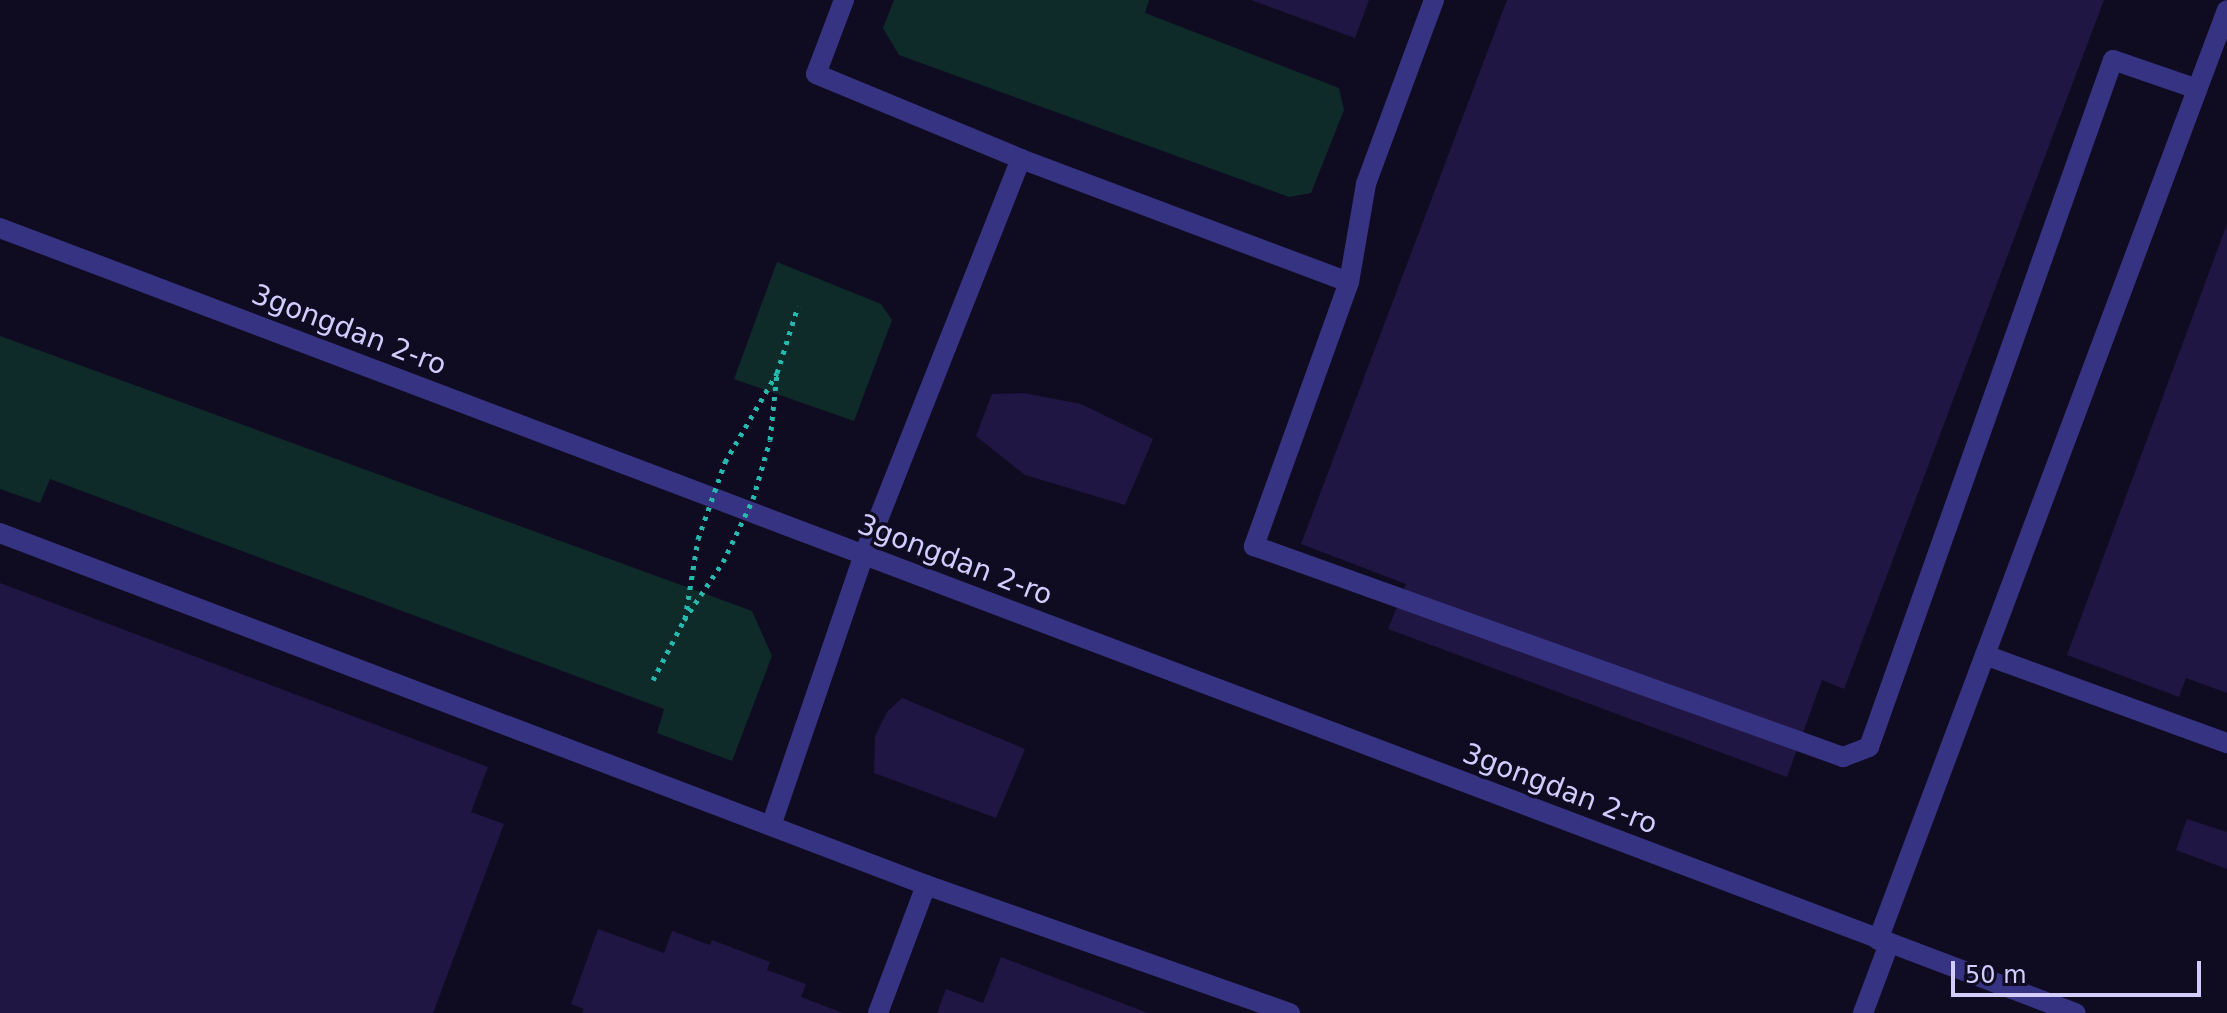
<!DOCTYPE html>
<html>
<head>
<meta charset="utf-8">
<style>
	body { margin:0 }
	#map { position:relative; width:2227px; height:1013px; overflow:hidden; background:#0f0c21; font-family:"DejaVu Sans",sans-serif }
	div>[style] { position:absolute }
	.green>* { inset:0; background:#0e2b2a }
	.building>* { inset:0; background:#201643 }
	.path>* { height:5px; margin-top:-2.5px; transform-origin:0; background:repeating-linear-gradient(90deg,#26b9b0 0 4px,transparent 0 10px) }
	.minor>* { height:20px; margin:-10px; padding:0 10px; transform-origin:10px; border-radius:10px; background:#373383 }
	.path-bridge>* { height:5px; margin-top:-2.5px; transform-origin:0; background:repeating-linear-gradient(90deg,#26b9b0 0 4px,transparent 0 10px) }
	span { translate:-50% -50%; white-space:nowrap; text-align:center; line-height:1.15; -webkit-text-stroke:7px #0f0c21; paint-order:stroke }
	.street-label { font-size:28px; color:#d2ccff }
	.scale { position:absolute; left:1951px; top:961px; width:250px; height:36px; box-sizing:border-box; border:4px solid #d2ccff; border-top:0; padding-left:10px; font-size:24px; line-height:28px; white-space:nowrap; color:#d2ccff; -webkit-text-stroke:6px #0f0c21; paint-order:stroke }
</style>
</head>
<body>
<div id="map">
	<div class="green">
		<div style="clip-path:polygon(894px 0,1149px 0,1145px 13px,1339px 88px,1344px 110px,1311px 193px,1289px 197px,899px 55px,883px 28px)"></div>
		<div style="clip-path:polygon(777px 262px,881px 304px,892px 320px,854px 421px,734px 379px)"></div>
		<div style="clip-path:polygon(0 336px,752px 611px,772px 656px,732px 761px,657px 733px,664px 709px,50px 479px,40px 503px,0 489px)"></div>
	</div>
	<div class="building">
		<div style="clip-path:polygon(1251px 0,1369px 0,1355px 38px)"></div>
		<div style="clip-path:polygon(1507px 0,2104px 0,1844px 689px,1822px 680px,1787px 777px,1388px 629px,1406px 584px,1301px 544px)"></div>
		<div style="clip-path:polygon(2227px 224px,2227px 693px,2186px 678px,2179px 697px,2067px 655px)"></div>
		<div style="clip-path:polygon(1024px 393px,1081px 404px,1153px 439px,1125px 505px,1025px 475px,976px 436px,992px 394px)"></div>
		<div style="clip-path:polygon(0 583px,488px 767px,471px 812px,504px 824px,433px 1013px,0 1013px)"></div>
		<div style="clip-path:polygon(902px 698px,1025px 749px,996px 818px,874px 773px,875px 736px,887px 712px)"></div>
		<div style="clip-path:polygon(2187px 819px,2227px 832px,2227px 869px,2176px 850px)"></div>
		<div style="clip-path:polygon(598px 929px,664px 953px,672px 931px,710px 945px,712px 940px,770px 962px,767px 970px,806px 984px,801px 997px,843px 1013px,582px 1013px,584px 1009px,571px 1004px)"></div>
		<div style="clip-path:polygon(1001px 957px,1148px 1013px,937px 1013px,946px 989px,983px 1003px)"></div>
	</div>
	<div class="path">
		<div style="left:777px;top:373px;width:70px;rotate:-72.6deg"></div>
		<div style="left:653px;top:680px;width:68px;rotate:-62.7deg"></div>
	</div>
	<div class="minor">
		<div style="left:844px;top:0;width:79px;rotate:110.7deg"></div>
		<div style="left:816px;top:74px;width:222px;rotate:22.5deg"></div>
		<div style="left:1021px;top:159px;width:350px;rotate:20.6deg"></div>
		<div style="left:1434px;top:0;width:196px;rotate:110.3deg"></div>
		<div style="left:1366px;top:184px;width:99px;rotate:99.8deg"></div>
		<div style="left:1349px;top:282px;width:281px;rotate:109.8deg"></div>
		<div style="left:1254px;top:546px;width:626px;rotate:19.71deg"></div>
		<div style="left:1843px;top:757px;width:28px;rotate:-21deg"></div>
		<div style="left:1869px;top:747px;width:729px;rotate:-70.45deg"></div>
		<div style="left:2113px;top:60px;width:89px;rotate:19deg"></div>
		<div style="left:0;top:228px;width:2219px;rotate:20.72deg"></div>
		<div style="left:0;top:533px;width:991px;rotate:20.81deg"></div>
		<div style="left:926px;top:885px;width:386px;rotate:19.4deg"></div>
		<div style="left:1985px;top:655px;width:258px;rotate:20deg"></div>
		<div style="left:772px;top:823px;width:283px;rotate:-71.1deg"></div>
		<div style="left:864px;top:555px;width:426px;rotate:-68.4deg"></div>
		<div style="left:1878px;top:940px;width:993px;rotate:-69.43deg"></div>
		<div style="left:878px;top:1013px;width:137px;rotate:-69.4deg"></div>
		<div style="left:1863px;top:1013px;width:74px;rotate:-69.4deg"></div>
	</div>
	<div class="path-bridge">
		<div style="left:685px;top:619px;width:81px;rotate:-80.8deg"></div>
		<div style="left:698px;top:539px;width:82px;rotate:-70.7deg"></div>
		<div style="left:725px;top:462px;width:103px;rotate:-59.7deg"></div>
		<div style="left:684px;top:620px;width:70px;rotate:-56.1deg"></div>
		<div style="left:723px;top:562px;width:70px;rotate:-64.5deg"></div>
		<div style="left:753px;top:499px;width:61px;rotate:-73.9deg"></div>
		<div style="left:770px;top:440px;width:67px;rotate:-84deg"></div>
	</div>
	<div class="street-label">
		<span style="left:349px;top:330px;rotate:21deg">3gongdan 2-ro</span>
		<span style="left:955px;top:560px;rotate:21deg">3gongdan 2-ro</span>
		<span style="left:1560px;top:789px;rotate:21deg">3gongdan 2-ro</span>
	</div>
	<div class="scale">50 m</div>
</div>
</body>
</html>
